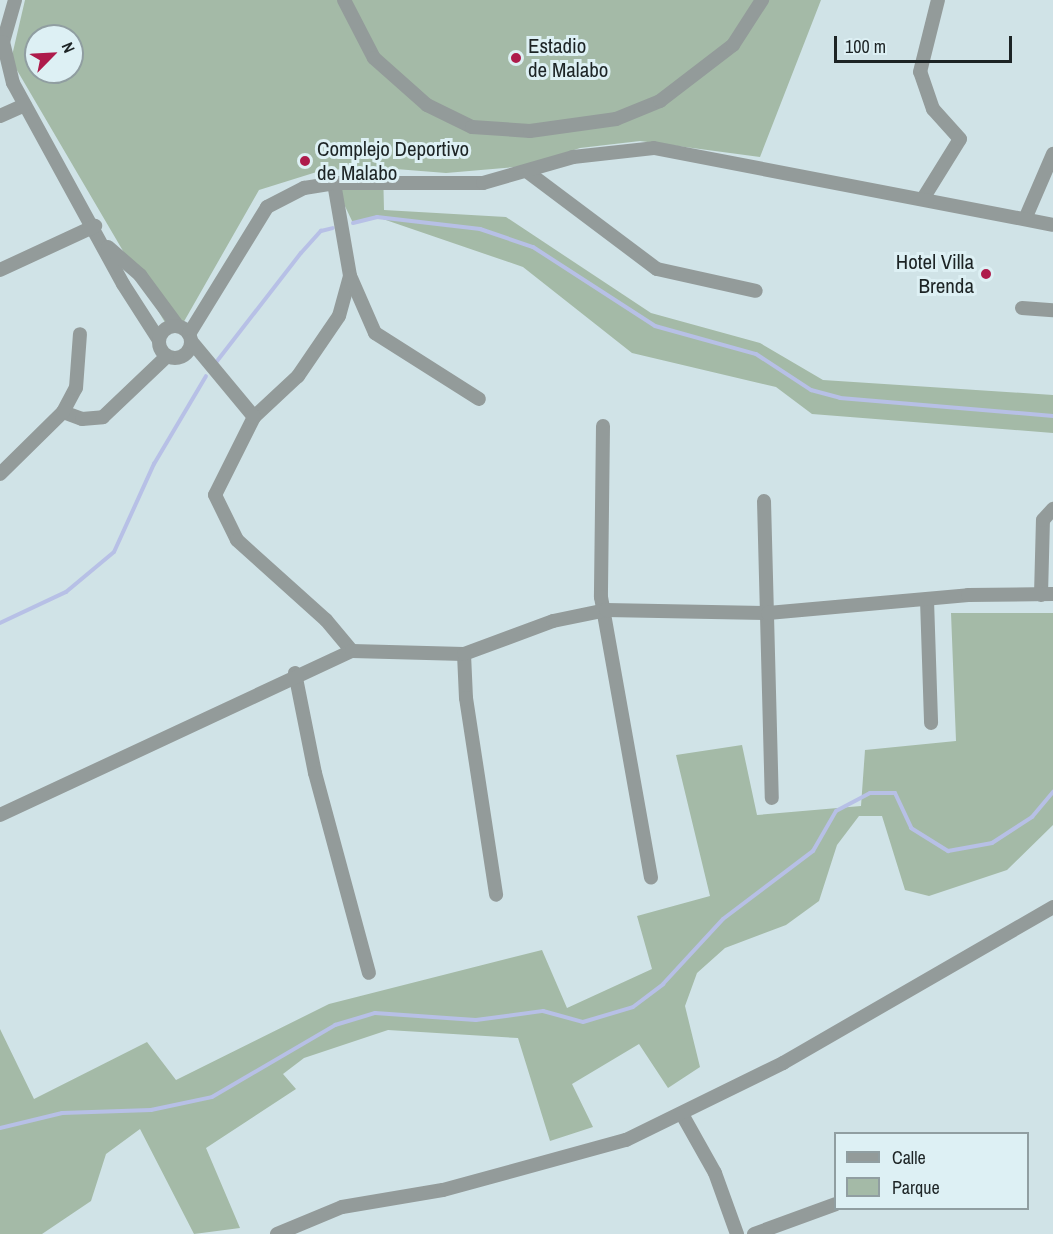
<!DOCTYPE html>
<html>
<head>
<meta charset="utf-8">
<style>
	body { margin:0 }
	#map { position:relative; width:1053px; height:1234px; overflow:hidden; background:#d0e3e7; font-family:"Archivo Narrow",sans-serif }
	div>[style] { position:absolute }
	.green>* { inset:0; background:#a4baa7 }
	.stream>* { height:4px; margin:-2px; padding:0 2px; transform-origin:2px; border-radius:2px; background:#b7c0e6 }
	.minor>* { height:14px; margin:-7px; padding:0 7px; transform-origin:7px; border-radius:7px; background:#939b9a }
	.minor>.ring { margin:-7px; padding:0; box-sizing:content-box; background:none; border:14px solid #939b9a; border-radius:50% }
	.dots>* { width:16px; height:16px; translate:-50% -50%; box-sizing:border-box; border:3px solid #ddf0f4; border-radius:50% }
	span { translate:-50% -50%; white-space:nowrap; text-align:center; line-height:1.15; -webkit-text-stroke:6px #ddf0f4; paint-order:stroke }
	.poi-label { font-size:21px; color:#1d2425 }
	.left { translate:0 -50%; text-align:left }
	.right { translate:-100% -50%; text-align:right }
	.legend { position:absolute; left:834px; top:1132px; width:195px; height:78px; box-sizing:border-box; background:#ddf0f4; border:2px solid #909ea1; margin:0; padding:8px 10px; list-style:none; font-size:18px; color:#1d2425 }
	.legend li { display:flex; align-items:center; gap:12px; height:30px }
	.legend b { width:30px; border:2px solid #909ea1 }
	.north { position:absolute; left:24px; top:24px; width:60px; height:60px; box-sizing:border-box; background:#ddf0f4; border:2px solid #909ea1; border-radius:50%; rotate:66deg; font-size:16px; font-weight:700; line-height:24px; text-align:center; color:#1d2425 }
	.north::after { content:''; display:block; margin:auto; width:21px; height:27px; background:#ae1b4b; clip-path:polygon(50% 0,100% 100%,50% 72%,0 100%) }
	.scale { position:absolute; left:834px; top:36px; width:178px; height:27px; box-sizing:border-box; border:3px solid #1d2425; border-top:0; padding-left:8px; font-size:18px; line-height:21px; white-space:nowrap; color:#1d2425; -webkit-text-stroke:4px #ddf0f4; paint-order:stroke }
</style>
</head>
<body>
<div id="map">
	<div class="green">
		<div style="clip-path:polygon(evenodd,25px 0,821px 0,760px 157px,640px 141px,580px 148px,526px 166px,446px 173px,383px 168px,384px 210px,506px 217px,651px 313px,760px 343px,823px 380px,1053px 395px,1053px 433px,812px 414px,776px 387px,632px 353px,523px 267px,377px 217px,353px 223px,334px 183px,379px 168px,323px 170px,259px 190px,182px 325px,170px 331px,11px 60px,25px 0,36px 36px,72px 36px,72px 72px,36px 72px,36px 36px)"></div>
		<div style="clip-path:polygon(951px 613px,1053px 613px,1053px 825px,1007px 870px,929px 896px,905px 890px,882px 816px,859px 816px,837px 845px,819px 901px,786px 925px,725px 948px,697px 973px,685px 1006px,700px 1067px,668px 1088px,639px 1044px,572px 1084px,593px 1127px,550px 1141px,518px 1038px,388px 1030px,304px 1058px,283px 1074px,296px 1089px,206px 1148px,240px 1228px,194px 1234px,140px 1129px,106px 1154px,91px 1201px,42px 1234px,0 1234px,0 1029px,34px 1099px,147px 1042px,176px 1080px,329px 1004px,542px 950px,567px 1008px,652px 969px,637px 916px,710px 896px,676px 755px,742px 745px,757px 815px,861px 806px,865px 750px,956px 741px)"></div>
	</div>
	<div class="stream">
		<div style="left:353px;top:223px;width:25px;rotate:-14deg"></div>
		<div style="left:377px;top:217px;width:104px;rotate:6.6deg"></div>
		<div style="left:480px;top:229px;width:56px;rotate:18.8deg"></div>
		<div style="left:533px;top:247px;width:145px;rotate:32.9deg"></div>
		<div style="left:655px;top:326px;width:105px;rotate:15.5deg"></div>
		<div style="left:756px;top:354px;width:66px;rotate:33.2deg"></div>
		<div style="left:811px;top:390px;width:30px;rotate:15deg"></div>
		<div style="left:840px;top:398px;width:214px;rotate:4.8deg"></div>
		<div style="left:214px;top:365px;width:142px;rotate:-52.2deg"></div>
		<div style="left:301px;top:253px;width:30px;rotate:-48deg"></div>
		<div style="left:321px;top:231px;width:12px;rotate:-14deg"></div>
		<div style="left:0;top:623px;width:73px;rotate:-25.2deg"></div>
		<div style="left:66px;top:592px;width:62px;rotate:-39.8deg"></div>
		<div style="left:114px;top:552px;width:97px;rotate:-65.6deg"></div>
		<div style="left:154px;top:464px;width:102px;rotate:-59.4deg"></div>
		<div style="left:0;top:1128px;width:64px;rotate:-13.6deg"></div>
		<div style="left:62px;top:1113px;width:89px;rotate:-1.9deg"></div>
		<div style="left:151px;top:1110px;width:62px;rotate:-12deg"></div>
		<div style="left:212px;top:1097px;width:143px;rotate:-30.3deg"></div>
		<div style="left:335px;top:1025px;width:42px;rotate:-16.7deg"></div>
		<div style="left:375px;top:1013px;width:101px;rotate:4deg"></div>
		<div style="left:476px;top:1020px;width:68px;rotate:-7.7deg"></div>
		<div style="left:543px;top:1011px;width:41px;rotate:15.4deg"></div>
		<div style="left:583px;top:1022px;width:52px;rotate:-16.7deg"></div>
		<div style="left:633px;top:1007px;width:38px;rotate:-37deg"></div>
		<div style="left:663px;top:984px;width:88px;rotate:-47.3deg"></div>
		<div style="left:723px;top:919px;width:113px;rotate:-37.1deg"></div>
		<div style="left:813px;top:851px;width:46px;rotate:-60.1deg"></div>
		<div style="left:836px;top:811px;width:38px;rotate:-28deg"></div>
		<div style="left:870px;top:793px;width:25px"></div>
		<div style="left:895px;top:793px;width:38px;rotate:65deg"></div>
		<div style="left:911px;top:828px;width:44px;rotate:31.9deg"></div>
		<div style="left:948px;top:851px;width:45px;rotate:-10.3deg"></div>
		<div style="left:992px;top:843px;width:48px;rotate:-33deg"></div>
		<div style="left:1032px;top:817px;width:33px;rotate:-50deg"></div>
	</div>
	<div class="minor">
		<div style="left:15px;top:0;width:44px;rotate:105.9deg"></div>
		<div style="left:3px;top:42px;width:42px;rotate:76.3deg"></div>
		<div style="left:13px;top:83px;width:229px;rotate:61.3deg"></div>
		<div style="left:123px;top:284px;width:67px;rotate:57.3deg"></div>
		<div style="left:344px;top:0;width:65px;rotate:62.7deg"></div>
		<div style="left:374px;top:58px;width:71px;rotate:41.6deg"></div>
		<div style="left:427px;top:105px;width:50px;rotate:26.1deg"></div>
		<div style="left:472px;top:127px;width:58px;rotate:3.9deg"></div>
		<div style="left:530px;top:131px;width:87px;rotate:-7.9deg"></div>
		<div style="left:616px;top:119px;width:48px;rotate:-22.2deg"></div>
		<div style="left:660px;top:101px;width:92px;rotate:-37.5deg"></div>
		<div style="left:733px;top:45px;width:54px;rotate:-57.2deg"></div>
		<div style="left:0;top:116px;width:27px;rotate:-24deg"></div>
		<div style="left:529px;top:173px;width:160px;rotate:36.9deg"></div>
		<div style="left:657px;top:269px;width:101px;rotate:12.5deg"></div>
		<div style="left:334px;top:183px;width:94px;rotate:80.2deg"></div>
		<div style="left:350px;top:276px;width:41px;rotate:105.4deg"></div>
		<div style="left:339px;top:316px;width:73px;rotate:124.3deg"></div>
		<div style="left:298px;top:376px;width:60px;rotate:137deg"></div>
		<div style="left:254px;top:417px;width:87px;rotate:116.6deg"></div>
		<div style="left:215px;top:495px;width:50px;rotate:63.9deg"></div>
		<div style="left:237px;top:540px;width:120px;rotate:42deg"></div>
		<div style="left:326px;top:620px;width:40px;rotate:50deg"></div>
		<div style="left:924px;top:197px;width:68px;rotate:-58.2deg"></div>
		<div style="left:960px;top:139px;width:40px;rotate:-132deg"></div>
		<div style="left:933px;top:109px;width:39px;rotate:-109deg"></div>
		<div style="left:920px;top:72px;width:74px;rotate:-76deg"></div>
		<div style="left:1025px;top:219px;width:71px;rotate:-66.7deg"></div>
		<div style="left:108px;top:247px;width:43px;rotate:41.2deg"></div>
		<div style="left:140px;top:275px;width:62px;rotate:53.5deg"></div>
		<div style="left:0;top:270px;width:105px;rotate:-24.9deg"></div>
		<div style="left:351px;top:278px;width:60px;rotate:66.4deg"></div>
		<div style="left:375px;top:333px;width:123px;rotate:32.4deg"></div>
		<div style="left:1022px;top:308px;width:31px;rotate:4deg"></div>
		<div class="ring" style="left:159px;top:326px;width:18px;height:18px"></div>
		<div style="left:189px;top:334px;width:149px;rotate:-58.4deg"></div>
		<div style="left:267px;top:207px;width:42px;rotate:-27.2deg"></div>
		<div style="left:304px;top:188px;width:30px;rotate:-9deg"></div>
		<div style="left:334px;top:183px;width:149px"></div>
		<div style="left:483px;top:183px;width:94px;rotate:-16.1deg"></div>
		<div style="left:573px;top:157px;width:81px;rotate:-6.3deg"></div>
		<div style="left:654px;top:148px;width:406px;rotate:10.9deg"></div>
		<div style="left:191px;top:341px;width:99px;rotate:50.3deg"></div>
		<div style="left:63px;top:412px;width:20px;rotate:20deg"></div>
		<div style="left:82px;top:419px;width:21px;rotate:-5deg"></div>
		<div style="left:103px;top:417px;width:88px;rotate:-43.6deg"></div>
		<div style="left:603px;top:426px;width:171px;rotate:90.7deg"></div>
		<div style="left:601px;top:597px;width:285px;rotate:79.9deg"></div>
		<div style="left:0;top:474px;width:88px;rotate:-44.5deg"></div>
		<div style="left:63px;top:412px;width:27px;rotate:-62deg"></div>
		<div style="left:76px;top:388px;width:54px;rotate:-85.8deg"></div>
		<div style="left:764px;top:501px;width:297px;rotate:88.5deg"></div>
		<div style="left:1041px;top:595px;width:75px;rotate:-88.5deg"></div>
		<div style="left:1043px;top:520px;width:15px;rotate:-48deg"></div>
		<div style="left:927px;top:600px;width:123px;rotate:88.1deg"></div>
		<div style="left:464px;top:654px;width:44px;rotate:87.4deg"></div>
		<div style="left:466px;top:698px;width:199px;rotate:81.3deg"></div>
		<div style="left:295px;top:673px;width:102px;rotate:78.7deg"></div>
		<div style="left:315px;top:773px;width:207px;rotate:74.9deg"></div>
		<div style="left:0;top:815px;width:388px;rotate:-25deg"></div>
		<div style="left:352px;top:651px;width:112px;rotate:1.5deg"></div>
		<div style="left:464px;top:654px;width:95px;rotate:-20.3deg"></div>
		<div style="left:553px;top:621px;width:54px;rotate:-11.7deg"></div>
		<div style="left:606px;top:610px;width:162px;rotate:1.1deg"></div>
		<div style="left:768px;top:613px;width:201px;rotate:-5.1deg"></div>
		<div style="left:968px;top:595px;width:85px;rotate:-0.7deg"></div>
		<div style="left:683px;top:1116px;width:65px;rotate:60.7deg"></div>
		<div style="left:715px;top:1173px;width:65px;rotate:70.2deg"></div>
		<div style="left:277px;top:1234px;width:70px;rotate:-22.6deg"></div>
		<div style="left:342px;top:1207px;width:102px;rotate:-9.6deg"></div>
		<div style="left:443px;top:1190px;width:190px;rotate:-15.3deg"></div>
		<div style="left:626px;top:1140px;width:175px;rotate:-26.1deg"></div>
		<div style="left:783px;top:1063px;width:312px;rotate:-30deg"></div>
		<div style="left:754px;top:1234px;width:87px;rotate:-20.1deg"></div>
	</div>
	<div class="dots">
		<div style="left:516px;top:58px;background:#ae1b4b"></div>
		<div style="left:305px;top:161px;background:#ae1b4b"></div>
		<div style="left:986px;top:274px;background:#ae1b4b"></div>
	</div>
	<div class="poi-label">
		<span class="left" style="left:528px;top:58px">Estadio<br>de Malabo</span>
		<span class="left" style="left:317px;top:161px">Complejo Deportivo<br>de Malabo</span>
		<span class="right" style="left:974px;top:274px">Hotel Villa<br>Brenda</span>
	</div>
	<ul class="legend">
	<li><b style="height:8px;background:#939b9a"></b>Calle</li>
	<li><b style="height:16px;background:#a4baa7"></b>Parque</li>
	</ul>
	<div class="north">N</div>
	<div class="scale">100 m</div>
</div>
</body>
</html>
